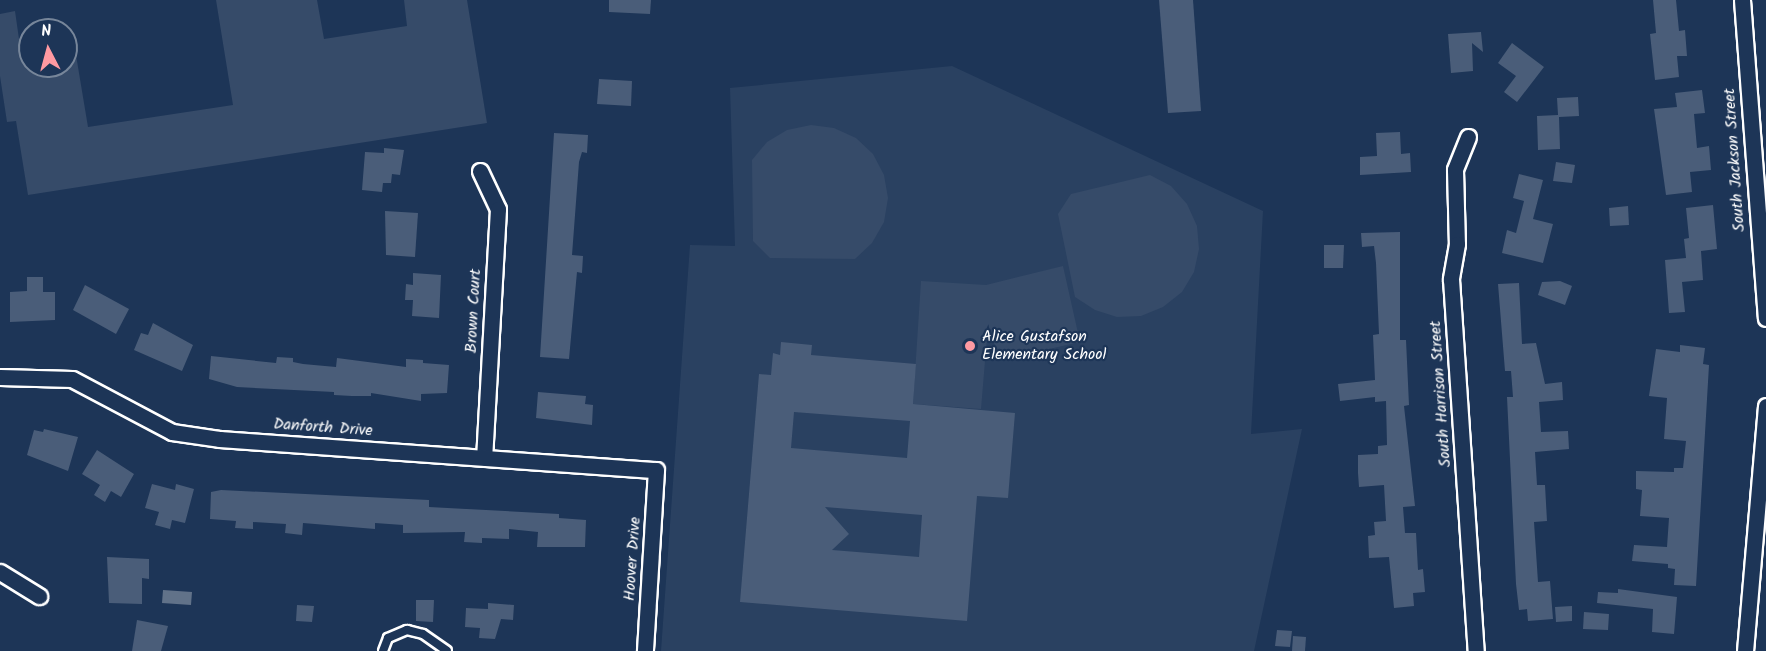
<!DOCTYPE html>
<html>
<head>
<meta charset="utf-8">
<style>
	body { margin:0 }
	#map { position:relative; width:1766px; height:651px; overflow:hidden; background:#1d3557; font-family:Kalam,sans-serif }
	div>[style] { position:absolute }
	.built>* { inset:0; background:#2a4161 }
	.green>* { inset:0; background:#364b69 }
	.water>* { inset:0; background:#617289 }
	.building>* { inset:0; background:#4a5d79 }
	.roads { filter:drop-shadow(2px 0 #fff) drop-shadow(-2px 0 #fff) drop-shadow(0 2px #fff) drop-shadow(0 -2px #fff) }
	.lane>* { height:8px; margin:-4px; padding:0 4px; transform-origin:4px; border-radius:4px; background:#1d3557 }
	.street>* { height:15px; margin:-7.5px; padding:0 7.5px; transform-origin:7.5px; border-radius:7.5px; background:#1d3557 }
	.dots>* { width:16px; height:16px; translate:-50% -50%; box-sizing:border-box; border:3px solid #1d3557; border-radius:50% }
	span { translate:-50% -50%; white-space:nowrap; text-align:center; line-height:1.15; -webkit-text-stroke:4.5px #1d3557; paint-order:stroke }
	.street-label { font-size:16px; color:#fff }
	.poi-label { font-size:16px; color:#fff }
	.left { translate:0 -50%; text-align:left }
	.north { position:absolute; left:18px; top:18px; width:60px; height:60px; box-sizing:border-box; background:#1d3557; border:2px solid #77869a; border-radius:50%; rotate:354deg; font-size:16px; font-weight:700; line-height:24px; text-align:center; color:#fff }
	.north::after { content:''; display:block; margin:auto; width:21px; height:27px; background:#ff9aa2; clip-path:polygon(50% 0,100% 100%,50% 72%,0 100%) }
</style>
</head>
<body>
<div id="map">
	<div class="built">
		<div style="clip-path:polygon(952px 66px,1263px 211px,1251px 434px,1302px 429px,1254px 651px,661px 651px,690px 245px,735px 246px,730px 88px)"></div>
	</div>
	<div class="green">
		<div style="clip-path:polygon(216px 0,317px 0,324px 39px,407px 26px,404px 0,467px 0,487px 123px,28px 195px,16px 121px,7px 122px,0 76px,0 14px,15px 11px,19px 39px,30px 38px,30px 66px,66px 66px,66px 32px,72px 31px,88px 127px,233px 105px)"></div>
		<div style="clip-path:polygon(811px 125px,834px 128px,856px 138px,873px 154px,884px 175px,888px 198px,884px 222px,872px 243px,855px 259px,770px 258px,753px 241px,752px 160px,767px 142px,787px 130px)"></div>
		<div style="clip-path:polygon(1150px 175px,1171px 186px,1187px 204px,1197px 226px,1199px 249px,1194px 272px,1182px 292px,1163px 307px,1141px 316px,1117px 317px,1095px 310px,1075px 297px,1058px 214px,1071px 194px)"></div>
		<div style="clip-path:polygon(1063px 266px,1080px 342px,1000px 360px,992px 337px,987px 337px,981px 409px,913px 404px,921px 281px,986px 285px)"></div>
	</div>
	<div class="water">
		<div style="clip-path:polygon(163px 590px,192px 592px,191px 605px,162px 603px)"></div>
	</div>
	<div class="building">
		<div style="clip-path:polygon(609px 0,651px 0,650px 14px,609px 12px)"></div>
		<div style="clip-path:polygon(1159px 0,1193px 0,1201px 111px,1168px 113px)"></div>
		<div style="clip-path:polygon(1653px 0,1676px 0,1679px 31px,1685px 30px,1687px 56px,1677px 56px,1679px 77px,1655px 80px,1650px 34px,1656px 33px)"></div>
		<div style="clip-path:polygon(1481px 32px,1483px 52px,1472px 43px,1473px 71px,1451px 73px,1448px 34px)"></div>
		<div style="clip-path:polygon(1512px 43px,1544px 67px,1517px 102px,1504px 92px,1516px 76px,1498px 63px)"></div>
		<div style="clip-path:polygon(599px 79px,632px 81px,631px 106px,597px 104px)"></div>
		<div style="clip-path:polygon(1702px 90px,1705px 113px,1694px 114px,1697px 148px,1709px 146px,1711px 170px,1690px 172px,1692px 192px,1666px 195px,1654px 109px,1677px 107px,1675px 93px)"></div>
		<div style="clip-path:polygon(1578px 97px,1579px 116px,1559px 117px,1560px 149px,1538px 150px,1537px 116px,1558px 115px,1557px 98px)"></div>
		<div style="clip-path:polygon(1400px 132px,1401px 154px,1410px 153px,1411px 172px,1360px 175px,1360px 157px,1377px 156px,1376px 133px)"></div>
		<div style="clip-path:polygon(554px 133px,588px 135px,587px 153px,582px 152px,579px 162px,572px 255px,583px 256px,582px 273px,577px 272px,569px 359px,540px 357px)"></div>
		<div style="clip-path:polygon(384px 148px,404px 150px,400px 175px,392px 174px,391px 183px,383px 183px,382px 192px,362px 190px,365px 152px,384px 153px)"></div>
		<div style="clip-path:polygon(1556px 162px,1575px 165px,1572px 183px,1553px 181px)"></div>
		<div style="clip-path:polygon(1519px 174px,1543px 180px,1533px 219px,1553px 224px,1543px 263px,1502px 253px,1507px 230px,1516px 233px,1524px 201px,1513px 198px)"></div>
		<div style="clip-path:polygon(1713px 205px,1717px 249px,1701px 251px,1703px 280px,1682px 282px,1685px 312px,1669px 313px,1665px 260px,1686px 258px,1684px 239px,1689px 238px,1686px 208px)"></div>
		<div style="clip-path:polygon(1628px 206px,1629px 225px,1610px 226px,1609px 208px)"></div>
		<div style="clip-path:polygon(385px 211px,418px 213px,415px 257px,386px 255px)"></div>
		<div style="clip-path:polygon(1400px 232px,1400px 340px,1406px 340px,1409px 405px,1404px 406px,1415px 506px,1403px 507px,1405px 533px,1416px 533px,1418px 570px,1423px 569px,1425px 592px,1413px 593px,1414px 606px,1394px 608px,1389px 557px,1369px 558px,1368px 536px,1375px 535px,1374px 522px,1386px 521px,1384px 485px,1359px 487px,1358px 473px,1358px 455px,1378px 454px,1378px 446px,1387px 445px,1386px 401px,1375px 402px,1375px 397px,1340px 401px,1338px 384px,1375px 380px,1373px 335px,1379px 334px,1376px 263px,1374px 246px,1362px 247px,1361px 233px)"></div>
		<div style="clip-path:polygon(1324px 245px,1344px 245px,1343px 268px,1324px 268px)"></div>
		<div style="clip-path:polygon(413px 273px,441px 275px,439px 318px,412px 316px,413px 300px,405px 300px,406px 284px,413px 285px)"></div>
		<div style="clip-path:polygon(27px 277px,43px 277px,43px 292px,55px 292px,55px 320px,10px 322px,10px 292px,27px 291px)"></div>
		<div style="clip-path:polygon(1560px 281px,1572px 286px,1565px 305px,1538px 295px,1542px 282px)"></div>
		<div style="clip-path:polygon(1519px 283px,1522px 344px,1536px 343px,1545px 384px,1562px 382px,1563px 400px,1539px 402px,1541px 432px,1568px 431px,1569px 449px,1535px 452px,1537px 485px,1545px 485px,1547px 521px,1534px 522px,1538px 582px,1550px 581px,1553px 619px,1528px 621px,1527px 609px,1519px 610px,1516px 584px,1507px 397px,1513px 397px,1511px 371px,1505px 371px,1498px 284px)"></div>
		<div style="clip-path:polygon(85px 285px,129px 309px,116px 334px,73px 310px)"></div>
		<div style="clip-path:polygon(153px 323px,193px 345px,182px 371px,134px 350px,141px 333px,148px 335px)"></div>
		<div style="clip-path:polygon(evenodd,781px 342px,812px 345px,811px 355px,916px 364px,913px 404px,1015px 413px,1008px 498px,977px 496px,967px 621px,740px 602px,759px 374px,771px 375px,773px 353px,780px 355px,781px 342px,794px 412px,910px 421px,907px 458px,791px 448px,794px 412px,781px 342px,825px 507px,922px 515px,919px 557px,832px 550px,849px 534px,825px 507px)"></div>
		<div style="clip-path:polygon(1680px 345px,1705px 348px,1703px 364px,1709px 365px,1696px 586px,1674px 585px,1675px 569px,1668px 568px,1668px 564px,1632px 561px,1634px 545px,1667px 547px,1669px 518px,1640px 516px,1642px 490px,1636px 489px,1636px 471px,1674px 472px,1674px 468px,1683px 468px,1686px 441px,1664px 439px,1667px 398px,1649px 396px,1656px 349px,1680px 352px)"></div>
		<div style="clip-path:polygon(211px 356px,276px 363px,277px 357px,293px 358px,293px 362px,303px 364px,336px 367px,337px 358px,406px 367px,406px 359px,423px 360px,423px 363px,449px 365px,447px 393px,421px 394px,421px 401px,371px 393px,371px 396px,352px 396px,334px 395px,334px 392px,237px 387px,209px 379px)"></div>
		<div style="clip-path:polygon(538px 392px,586px 396px,585px 404px,593px 405px,592px 425px,536px 418px)"></div>
		<div style="clip-path:polygon(44px 429px,78px 437px,68px 471px,27px 455px,34px 430px,43px 432px)"></div>
		<div style="clip-path:polygon(97px 450px,134px 474px,121px 497px,111px 491px,105px 502px,94px 495px,100px 485px,82px 474px)"></div>
		<div style="clip-path:polygon(152px 484px,175px 490px,176px 484px,194px 489px,185px 523px,172px 520px,170px 529px,155px 525px,159px 512px,145px 508px)"></div>
		<div style="clip-path:polygon(221px 490px,429px 500px,429px 507px,559px 514px,559px 518px,586px 520px,585px 547px,537px 547px,538px 532px,509px 529px,509px 539px,482px 538px,482px 543px,464px 542px,465px 532px,403px 533px,403px 525px,375px 523px,375px 529px,303px 523px,302px 535px,285px 533px,286px 524px,253px 522px,253px 529px,235px 528px,236px 521px,210px 519px,211px 492px)"></div>
		<div style="clip-path:polygon(107px 557px,149px 559px,149px 579px,142px 578px,142px 604px,109px 603px)"></div>
		<div style="clip-path:polygon(1618px 589px,1677px 597px,1674px 634px,1652px 632px,1653px 609px,1597px 603px,1598px 592px,1618px 593px)"></div>
		<div style="clip-path:polygon(416px 600px,434px 600px,433px 622px,416px 621px)"></div>
		<div style="clip-path:polygon(488px 603px,514px 605px,513px 620px,501px 619px,495px 639px,479px 638px,480px 628px,465px 627px,466px 608px,488px 609px)"></div>
		<div style="clip-path:polygon(297px 605px,314px 606px,312px 622px,296px 621px)"></div>
		<div style="clip-path:polygon(1572px 606px,1572px 621px,1556px 622px,1555px 607px)"></div>
		<div style="clip-path:polygon(1584px 612px,1609px 614px,1608px 630px,1583px 629px)"></div>
		<div style="clip-path:polygon(137px 620px,168px 626px,161px 651px,132px 651px)"></div>
		<div style="clip-path:polygon(1277px 630px,1292px 631px,1290px 647px,1275px 646px)"></div>
		<div style="clip-path:polygon(1293px 636px,1306px 637px,1305px 651px,1292px 651px)"></div>
	</div>
	<div class="roads">
		<div class="lane">
			<div style="left:383px;top:651px;width:14px;rotate:-69deg"></div>
			<div style="left:388px;top:638px;width:21px;rotate:-23deg"></div>
			<div style="left:407px;top:630px;width:16px;rotate:14deg"></div>
			<div style="left:423px;top:634px;width:29px;rotate:35deg"></div>
		</div>
		<div class="street">
			<div style="left:1742px;top:0;width:319px;rotate:85.7deg"></div>
			<div style="left:1468px;top:137px;width:35px;rotate:112deg"></div>
			<div style="left:1455px;top:170px;width:74px;rotate:88.5deg"></div>
			<div style="left:1457px;top:244px;width:36px;rotate:100deg"></div>
			<div style="left:1451px;top:279px;width:373px;rotate:86.2deg"></div>
			<div style="left:480px;top:171px;width:42px;rotate:64.7deg"></div>
			<div style="left:498px;top:209px;width:249px;rotate:93.2deg"></div>
			<div style="left:0;top:377px;width:72px;rotate:1.6deg"></div>
			<div style="left:72px;top:379px;width:113px;rotate:27.9deg"></div>
			<div style="left:172px;top:432px;width:49px;rotate:8.3deg"></div>
			<div style="left:220px;top:439px;width:437px;rotate:4.1deg"></div>
			<div style="left:656px;top:470px;width:181px;rotate:93.5deg"></div>
			<div style="left:0;top:572px;width:46px;rotate:31.6deg"></div>
			<div style="left:1745px;top:651px;width:246px;rotate:-85.1deg"></div>
		</div>
	</div>
	<div class="dots">
		<div style="left:970px;top:346px;background:#ff9aa2"></div>
	</div>
	<div class="street-label">
		<span style="left:1735px;top:160px;rotate:-94deg">South Jackson Street</span>
		<span style="left:474px;top:311px;rotate:-87deg">Brown Court</span>
		<span style="left:1441px;top:394px;rotate:-94deg">South Harrison Street</span>
		<span style="left:323px;top:428px;rotate:4deg">Danforth Drive</span>
		<span style="left:633px;top:559px;rotate:-86deg">Hoover Drive</span>
	</div>
	<div class="poi-label">
		<span class="left" style="left:982px;top:346px">Alice Gustafson<br>Elementary School</span>
	</div>
	<div class="north">N</div>
</div>
</body>
</html>
